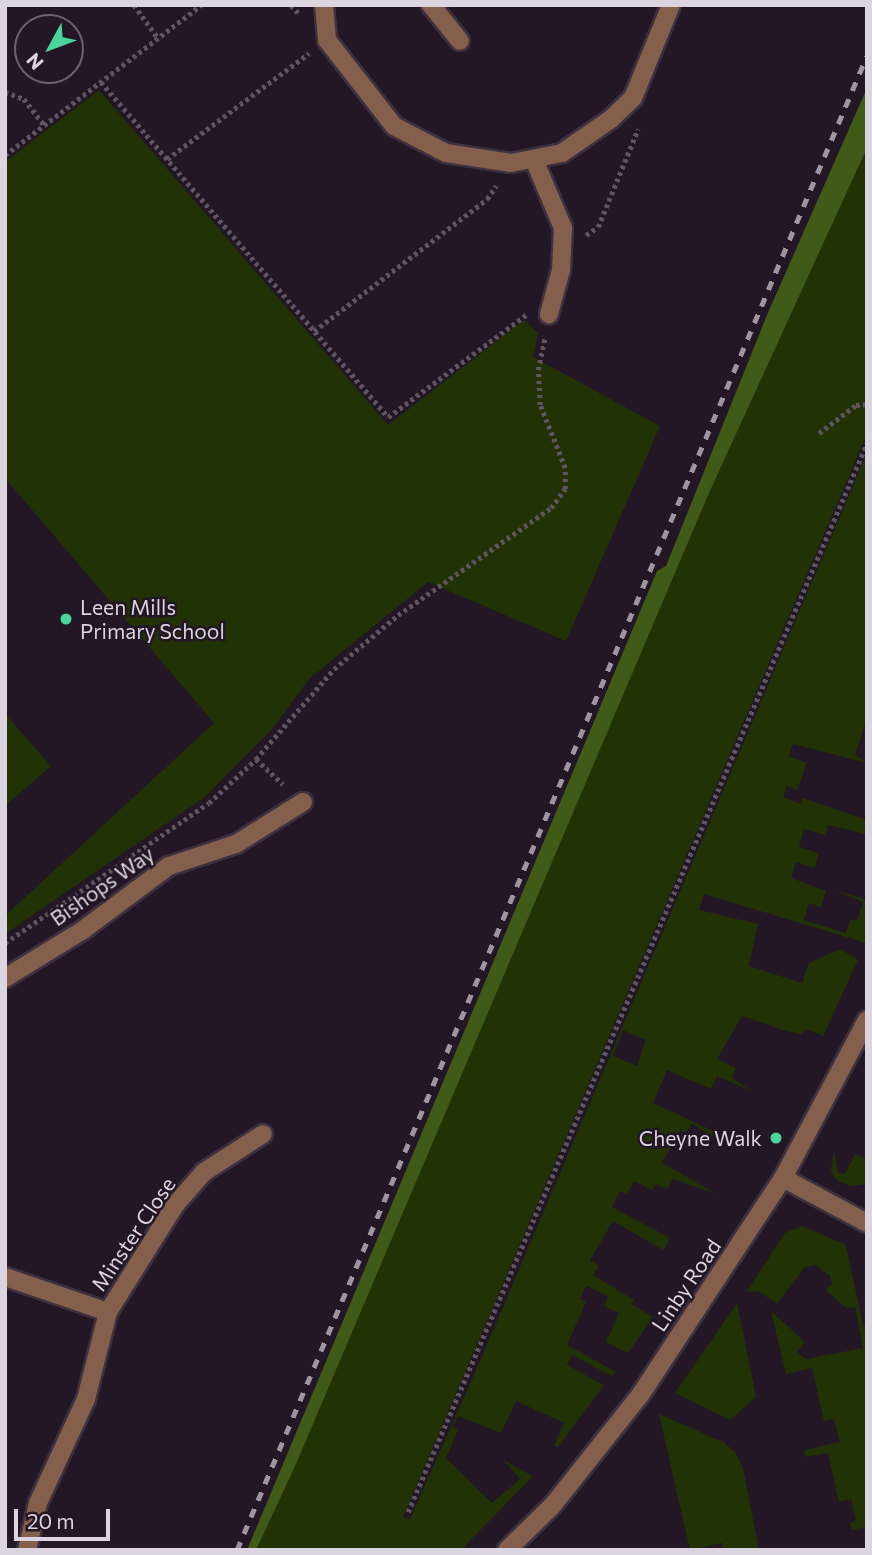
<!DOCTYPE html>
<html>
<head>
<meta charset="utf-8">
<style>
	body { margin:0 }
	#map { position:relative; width:872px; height:1555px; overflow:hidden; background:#231726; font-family:Commissioner,sans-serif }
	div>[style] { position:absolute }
	.green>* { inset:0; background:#213204 }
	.forest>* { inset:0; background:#405a17 }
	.path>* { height:4.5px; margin-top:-2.25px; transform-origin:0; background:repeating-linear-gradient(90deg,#5f5462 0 3.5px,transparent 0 7px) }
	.roads { filter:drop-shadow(2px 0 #3d3140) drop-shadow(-2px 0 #3d3140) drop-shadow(0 2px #3d3140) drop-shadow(0 -2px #3d3140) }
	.minor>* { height:18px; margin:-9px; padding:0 9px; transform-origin:9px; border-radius:9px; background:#835f4c }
	.rail>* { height:5px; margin-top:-2.5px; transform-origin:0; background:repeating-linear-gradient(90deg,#9e95a1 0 9px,transparent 0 18px) }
	.dots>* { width:19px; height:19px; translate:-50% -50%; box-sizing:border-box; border:4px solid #231726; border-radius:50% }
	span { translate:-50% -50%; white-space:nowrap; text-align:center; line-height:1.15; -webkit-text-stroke:5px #231726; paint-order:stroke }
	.poi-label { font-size:21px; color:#dcd4de }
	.left { translate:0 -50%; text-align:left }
	.right { translate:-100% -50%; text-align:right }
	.street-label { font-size:21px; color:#dcd4de }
	.frame { position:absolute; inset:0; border:7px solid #dcd4de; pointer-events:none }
	.north { position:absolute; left:14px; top:14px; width:70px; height:70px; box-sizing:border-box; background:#231726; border:2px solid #6d6370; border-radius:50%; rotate:229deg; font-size:19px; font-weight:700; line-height:28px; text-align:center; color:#dcd4de }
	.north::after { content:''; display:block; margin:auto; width:24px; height:32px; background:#4bd49b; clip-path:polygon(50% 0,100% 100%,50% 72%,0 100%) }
	.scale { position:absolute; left:14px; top:1509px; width:96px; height:32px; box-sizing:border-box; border:4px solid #dcd4de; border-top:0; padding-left:9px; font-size:21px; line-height:24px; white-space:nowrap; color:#dcd4de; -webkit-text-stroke:5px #231726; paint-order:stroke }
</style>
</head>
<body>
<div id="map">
	<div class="green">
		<div style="clip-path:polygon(99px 90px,388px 425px,524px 320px,538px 333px,533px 357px,660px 426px,566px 641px,428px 582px,310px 678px,272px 729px,205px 797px,5px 934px,5px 916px,214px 723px,5px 478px,5px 162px)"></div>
		<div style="clip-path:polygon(evenodd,867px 148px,867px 434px,403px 1517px,410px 1519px,477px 1368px,867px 453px,867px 718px,855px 755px,867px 763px,793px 744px,789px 756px,807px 763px,797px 790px,787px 786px,783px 797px,800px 804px,803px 798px,867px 820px,865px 834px,828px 825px,825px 835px,804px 829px,799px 847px,818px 853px,815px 868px,796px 862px,791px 878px,826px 891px,821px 907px,809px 903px,804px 920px,846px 933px,851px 919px,857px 921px,863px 902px,832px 889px,867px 900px,866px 943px,704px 894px,699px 910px,758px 924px,749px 966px,802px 983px,809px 963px,840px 949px,858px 960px,823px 1036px,807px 1029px,801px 1034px,786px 1031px,742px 1016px,717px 1059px,736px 1068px,732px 1078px,753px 1092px,717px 1076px,711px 1089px,667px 1070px,653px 1103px,722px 1135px,719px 1140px,692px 1124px,686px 1133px,680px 1130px,662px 1163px,717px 1194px,673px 1179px,667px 1189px,656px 1184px,652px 1190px,634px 1181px,627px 1194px,620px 1191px,612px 1207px,668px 1237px,668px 1243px,663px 1250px,613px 1221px,590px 1260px,599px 1266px,593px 1275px,634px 1300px,631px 1304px,653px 1317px,628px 1353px,606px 1342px,619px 1313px,604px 1306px,608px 1296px,586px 1286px,580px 1299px,586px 1302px,567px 1345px,616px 1372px,612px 1376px,572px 1355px,567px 1365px,604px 1385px,558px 1447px,554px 1446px,564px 1423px,516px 1401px,501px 1433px,458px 1416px,452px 1427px,458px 1430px,446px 1458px,492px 1503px,520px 1479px,503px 1460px,533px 1476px,461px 1550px,256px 1550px,709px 493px,867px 148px,623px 1030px,646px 1040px,637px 1066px,613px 1056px,623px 1030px)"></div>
		<div style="clip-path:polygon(5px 714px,51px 766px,5px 806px)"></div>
		<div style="clip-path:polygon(834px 1150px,838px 1173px,845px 1174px,855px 1154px,867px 1160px,867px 1184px,850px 1186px,835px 1179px,831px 1170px)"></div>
		<div style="clip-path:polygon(802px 1226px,846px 1245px,863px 1326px,867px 1326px,867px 1527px,852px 1530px,850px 1523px,856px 1521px,851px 1499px,839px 1502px,828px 1453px,806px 1457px,804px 1450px,840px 1442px,834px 1419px,824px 1421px,812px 1368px,786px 1374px,771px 1311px,805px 1342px,797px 1352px,806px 1359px,863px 1348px,855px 1307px,846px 1308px,826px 1290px,832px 1284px,830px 1276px,815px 1265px,805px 1267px,777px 1304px,760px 1292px,747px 1291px,785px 1233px)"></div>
		<div style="clip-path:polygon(737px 1303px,756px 1397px,730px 1420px,675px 1393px)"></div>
		<div style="clip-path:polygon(659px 1414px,723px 1442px,735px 1452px,743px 1468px,759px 1550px,723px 1550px,722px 1543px,690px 1550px)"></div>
	</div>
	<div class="forest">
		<div style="clip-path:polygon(867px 88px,867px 148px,709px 493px,296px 1464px,256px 1550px,247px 1550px,657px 571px,666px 566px,767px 315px)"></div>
	</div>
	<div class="path">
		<div style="left:134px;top:5px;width:41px;rotate:54deg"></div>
		<div style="left:291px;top:5px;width:13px;rotate:48deg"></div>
		<div style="left:101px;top:82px;width:441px;rotate:49.4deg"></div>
		<div style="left:388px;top:417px;width:173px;rotate:-36.5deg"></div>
		<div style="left:5px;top:92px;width:20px;rotate:20deg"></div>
		<div style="left:24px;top:99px;width:33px;rotate:52deg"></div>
		<div style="left:5px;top:155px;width:247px;rotate:-37.4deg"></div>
		<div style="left:167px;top:159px;width:177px;rotate:-36.7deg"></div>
		<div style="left:586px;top:235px;width:14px;rotate:-34deg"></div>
		<div style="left:598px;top:227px;width:106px;rotate:-67.8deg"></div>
		<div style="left:314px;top:331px;width:218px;rotate:-37.3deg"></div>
		<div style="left:487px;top:199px;width:16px;rotate:-55deg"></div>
		<div style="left:819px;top:433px;width:46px;rotate:-37.1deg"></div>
		<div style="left:856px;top:405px;width:11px;rotate:-5deg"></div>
		<div style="left:256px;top:759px;width:37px;rotate:43deg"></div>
		<div style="left:5px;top:943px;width:247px;rotate:-34.5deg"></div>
		<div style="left:209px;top:803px;width:64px;rotate:-43.1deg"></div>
		<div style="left:256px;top:759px;width:119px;rotate:-49.1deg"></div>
		<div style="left:334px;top:669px;width:84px;rotate:-40.2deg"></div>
		<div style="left:398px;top:615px;width:187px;rotate:-35deg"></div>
		<div style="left:551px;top:508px;width:24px;rotate:-54deg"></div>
		<div style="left:565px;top:489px;width:21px;rotate:-90deg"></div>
		<div style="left:565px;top:468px;width:68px;rotate:-111.6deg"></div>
		<div style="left:540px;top:405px;width:35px;rotate:-93deg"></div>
		<div style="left:538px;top:370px;width:35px;rotate:-78deg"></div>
		<div style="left:408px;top:1512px;width:1163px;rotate:-66.76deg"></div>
	</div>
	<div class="roads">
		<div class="minor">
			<div style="left:324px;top:5px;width:35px;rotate:85deg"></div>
			<div style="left:327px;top:40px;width:109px;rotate:52.1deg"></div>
			<div style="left:394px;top:126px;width:59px;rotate:27.4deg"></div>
			<div style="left:446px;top:153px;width:66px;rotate:8.7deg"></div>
			<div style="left:511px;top:163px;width:52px;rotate:-11.1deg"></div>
			<div style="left:562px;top:153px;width:60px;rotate:-34.8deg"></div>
			<div style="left:611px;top:119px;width:30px;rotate:-44deg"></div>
			<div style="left:633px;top:98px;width:100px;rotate:-67.8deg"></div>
			<div style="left:431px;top:5px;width:46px;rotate:51.1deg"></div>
			<div style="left:535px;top:162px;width:72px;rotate:67deg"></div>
			<div style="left:563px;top:228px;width:42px;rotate:92.7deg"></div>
			<div style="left:561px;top:270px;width:46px;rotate:105.3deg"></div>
			<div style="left:5px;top:978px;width:92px;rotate:-31.6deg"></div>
			<div style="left:83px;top:930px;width:107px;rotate:-36.7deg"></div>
			<div style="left:169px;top:866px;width:71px;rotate:-18.2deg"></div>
			<div style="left:236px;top:844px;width:79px;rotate:-32.1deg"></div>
			<div style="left:783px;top:1178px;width:95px;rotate:28.2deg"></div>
			<div style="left:5px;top:1277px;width:109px;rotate:18.8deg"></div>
			<div style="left:27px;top:1550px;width:48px;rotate:-76.8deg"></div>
			<div style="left:38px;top:1503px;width:115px;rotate:-65.2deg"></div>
			<div style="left:86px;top:1399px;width:90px;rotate:-75.8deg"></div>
			<div style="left:108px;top:1312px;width:126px;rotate:-57.9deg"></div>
			<div style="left:175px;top:1205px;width:44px;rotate:-48.7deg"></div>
			<div style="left:204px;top:1172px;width:70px;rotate:-32.8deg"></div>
			<div style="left:507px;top:1550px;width:64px;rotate:-44.4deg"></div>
			<div style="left:553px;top:1505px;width:142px;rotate:-51.6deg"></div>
			<div style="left:641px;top:1394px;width:258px;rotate:-56.7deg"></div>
			<div style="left:783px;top:1178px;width:179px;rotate:-62deg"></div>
		</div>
	</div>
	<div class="rail">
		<div style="left:237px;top:1550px;width:1621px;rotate:-67.14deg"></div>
	</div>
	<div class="dots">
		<div style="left:66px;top:619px;background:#4bd49b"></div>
		<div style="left:776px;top:1138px;background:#4bd49b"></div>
	</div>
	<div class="poi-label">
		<span class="left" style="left:80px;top:619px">Leen Mills<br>Primary School</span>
		<span class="right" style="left:762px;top:1138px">Cheyne Walk</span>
	</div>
	<div class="street-label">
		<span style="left:102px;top:886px;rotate:-35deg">Bishops Way</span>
		<span style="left:133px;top:1234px;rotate:-56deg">Minster Close</span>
		<span style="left:686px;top:1285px;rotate:-56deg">Linby Road</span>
	</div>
	<div class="frame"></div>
	<div class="north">N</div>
	<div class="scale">20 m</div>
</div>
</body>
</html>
